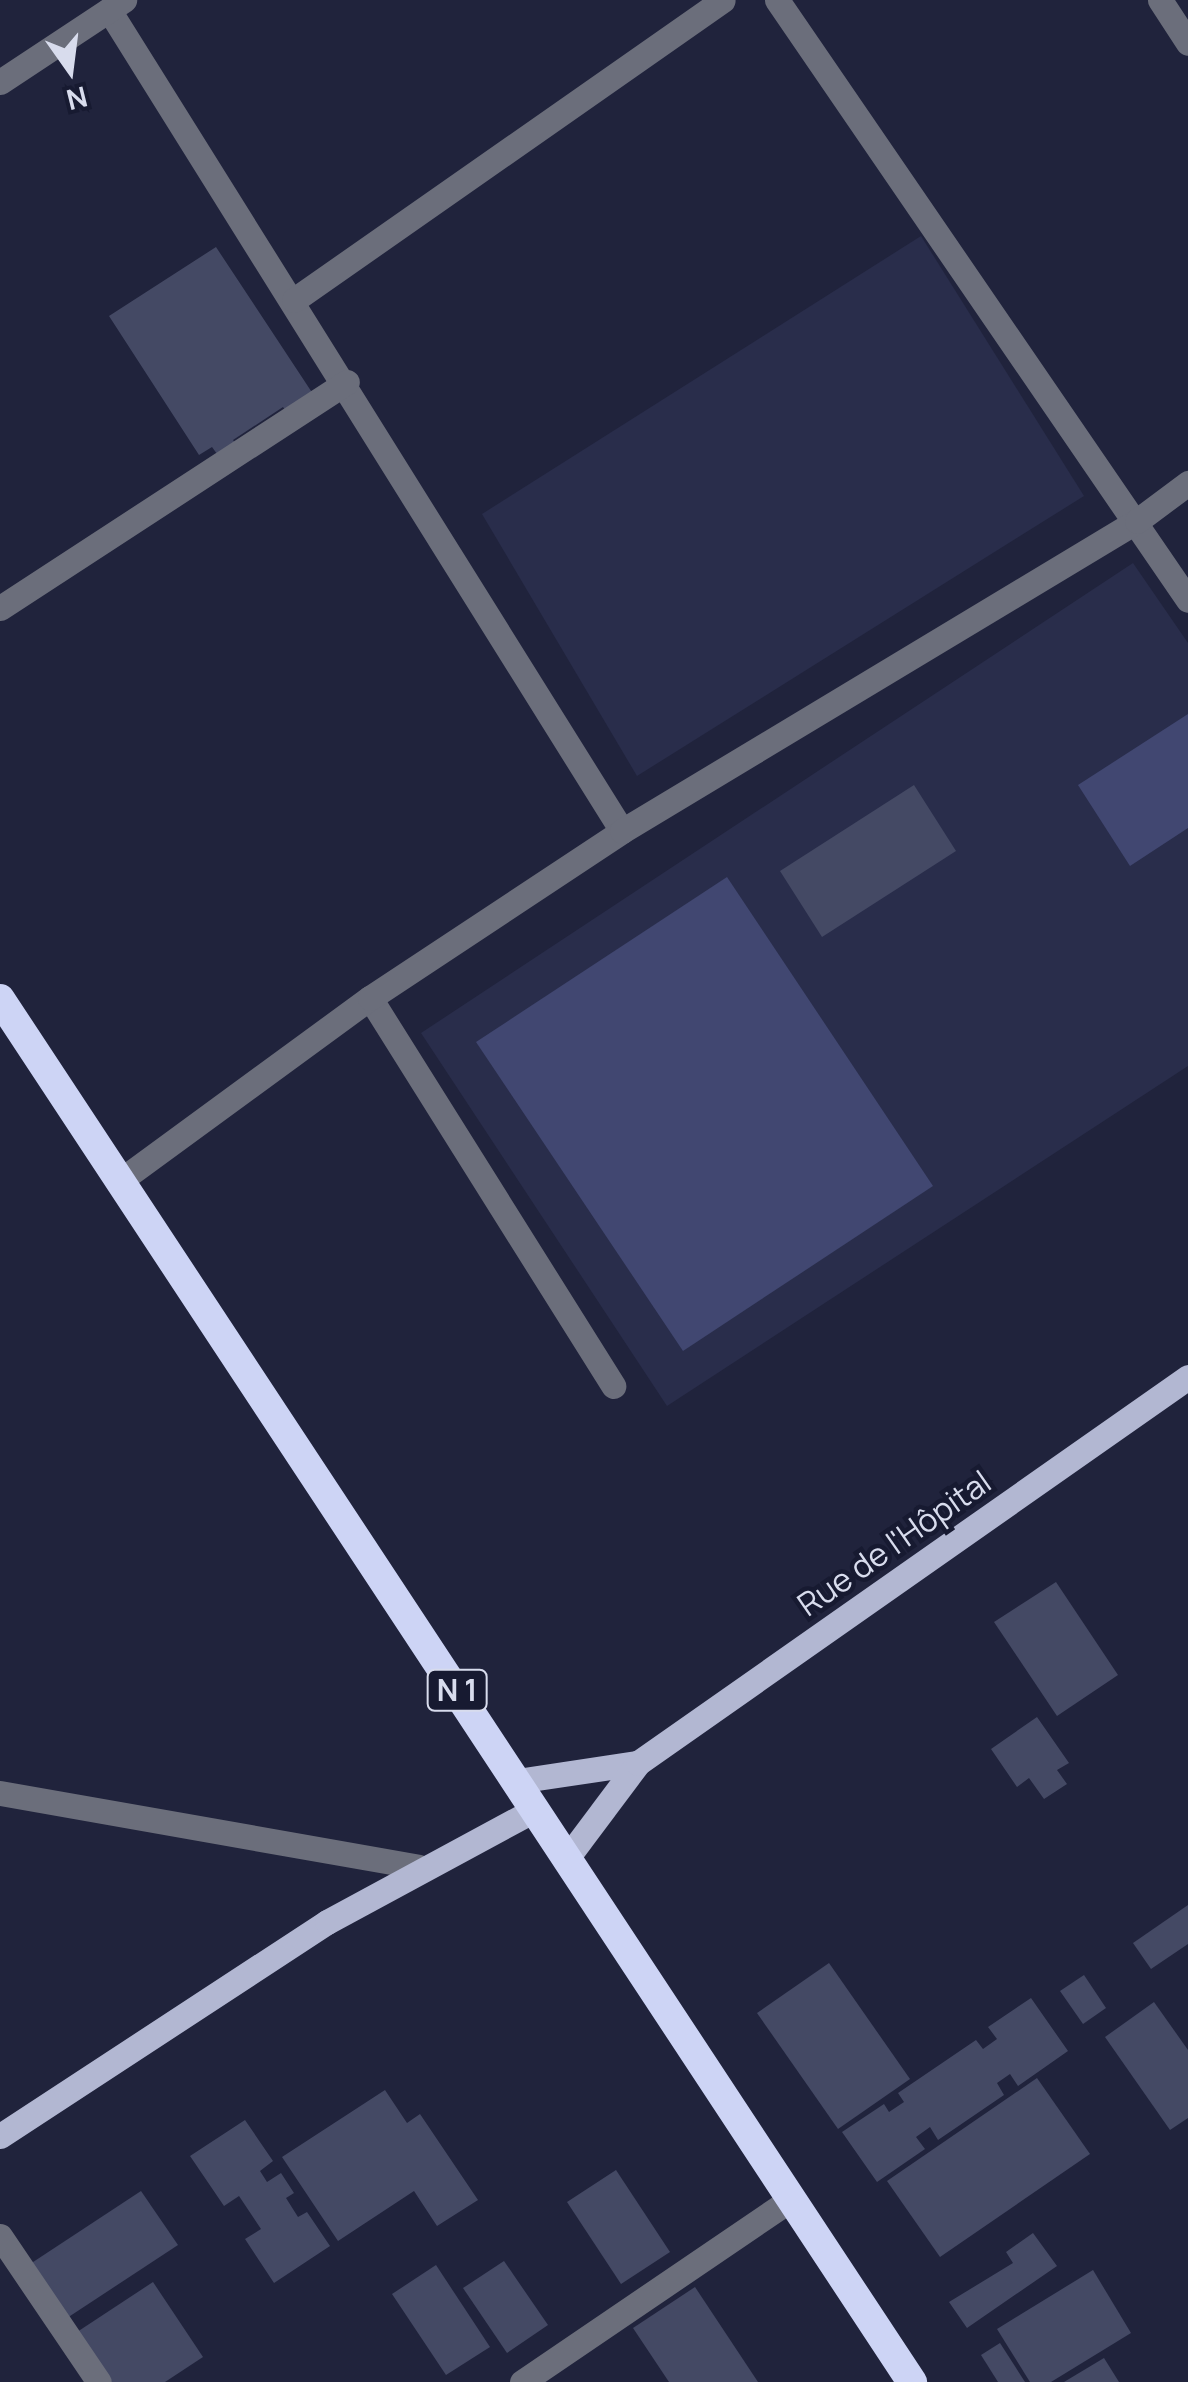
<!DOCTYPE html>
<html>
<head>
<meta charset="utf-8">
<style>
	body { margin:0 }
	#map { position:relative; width:1188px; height:2382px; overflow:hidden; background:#20233c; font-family:Manrope,sans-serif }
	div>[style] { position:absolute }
	.built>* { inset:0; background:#292d4b }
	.green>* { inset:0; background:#414771 }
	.building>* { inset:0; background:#444964 }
	.minor>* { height:25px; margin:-12.5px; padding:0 12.5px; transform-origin:12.5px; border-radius:12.5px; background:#6b6e7b }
	.major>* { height:25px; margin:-12.5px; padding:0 12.5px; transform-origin:12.5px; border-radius:12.5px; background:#b2b7d2 }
	.highway>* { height:30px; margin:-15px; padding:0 15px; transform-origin:15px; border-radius:15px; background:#cdd4f5 }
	span { translate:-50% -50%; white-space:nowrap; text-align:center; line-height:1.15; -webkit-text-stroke:9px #171a31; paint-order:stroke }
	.shield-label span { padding:2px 8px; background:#171a31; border:2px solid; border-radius:8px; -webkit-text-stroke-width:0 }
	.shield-label { font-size:30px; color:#d8dced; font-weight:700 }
	.street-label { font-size:32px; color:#d8dced }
	.north { position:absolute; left:20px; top:20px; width:100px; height:100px; -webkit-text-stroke:8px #171a31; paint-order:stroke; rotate:166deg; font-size:28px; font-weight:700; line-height:40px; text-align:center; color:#d8dced }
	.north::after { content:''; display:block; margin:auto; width:35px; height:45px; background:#d8dced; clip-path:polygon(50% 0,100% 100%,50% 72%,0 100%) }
</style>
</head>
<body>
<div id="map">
	<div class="built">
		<div style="clip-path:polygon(921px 236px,1084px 496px,637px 776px,482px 514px)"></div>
		<div style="clip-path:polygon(1133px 563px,1188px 643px,1188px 1066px,667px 1406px,421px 1033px)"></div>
	</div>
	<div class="green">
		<div style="clip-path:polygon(1188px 714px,1188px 828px,1130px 866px,1078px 785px)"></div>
		<div style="clip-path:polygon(727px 877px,933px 1186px,683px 1351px,476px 1042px)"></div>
	</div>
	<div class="building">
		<div style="clip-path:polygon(216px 247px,315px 397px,288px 414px,283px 407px,233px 440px,238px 447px,220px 458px,212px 447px,199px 455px,109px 316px)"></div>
		<div style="clip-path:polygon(914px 785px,956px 851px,822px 937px,780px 871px)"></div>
		<div style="clip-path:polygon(1056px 1582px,1118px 1675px,1057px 1716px,994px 1622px)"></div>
		<div style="clip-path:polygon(1037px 1717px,1069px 1763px,1057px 1770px,1067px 1784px,1044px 1799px,1029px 1778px,1017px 1787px,991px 1749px)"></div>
		<div style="clip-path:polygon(1188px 1905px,1188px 1944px,1151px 1969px,1133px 1943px)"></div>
		<div style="clip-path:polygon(829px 1963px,910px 2079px,838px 2129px,757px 2013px)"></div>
		<div style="clip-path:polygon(1084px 1975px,1106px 2008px,1083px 2024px,1060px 1991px)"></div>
		<div style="clip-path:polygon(1031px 1998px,1068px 2051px,1018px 2086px,1010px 2074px,997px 2083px,1004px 2095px,938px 2140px,930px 2127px,916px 2137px,925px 2149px,877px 2182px,842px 2132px,884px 2104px,889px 2112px,904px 2102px,898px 2093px,976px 2040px,983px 2049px,997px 2039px,988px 2027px)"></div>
		<div style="clip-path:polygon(1154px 2002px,1188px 2050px,1188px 2118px,1170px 2130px,1105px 2037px)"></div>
		<div style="clip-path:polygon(1037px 2078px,1090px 2154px,940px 2257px,887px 2181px)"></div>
		<div style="clip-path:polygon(385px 2090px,407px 2123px,420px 2114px,478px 2200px,437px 2226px,414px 2191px,338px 2241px,282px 2157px)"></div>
		<div style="clip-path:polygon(245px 2120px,273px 2161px,260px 2171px,267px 2182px,281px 2173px,294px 2193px,286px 2198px,298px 2217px,307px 2212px,330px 2246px,274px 2283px,245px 2239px,261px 2229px,239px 2196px,224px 2206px,190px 2156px)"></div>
		<div style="clip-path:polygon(616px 2170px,670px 2252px,621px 2284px,567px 2202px)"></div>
		<div style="clip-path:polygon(141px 2191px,178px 2245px,64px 2320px,27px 2266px)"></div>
		<div style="clip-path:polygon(1033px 2233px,1057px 2266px,967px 2328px,949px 2302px,1013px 2263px,1006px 2252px)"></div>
		<div style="clip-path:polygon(504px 2261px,548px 2325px,507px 2353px,463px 2288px)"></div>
		<div style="clip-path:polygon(436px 2265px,490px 2347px,446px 2375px,392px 2294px)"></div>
		<div style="clip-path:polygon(1093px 2270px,1131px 2333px,1051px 2382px,1030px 2382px,997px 2329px)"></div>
		<div style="clip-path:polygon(153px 2282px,203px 2357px,165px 2382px,106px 2382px,74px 2334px)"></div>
		<div style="clip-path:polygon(695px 2287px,758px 2382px,669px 2382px,633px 2328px)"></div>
		<div style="clip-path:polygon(1000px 2343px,1025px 2382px,998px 2382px,981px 2355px)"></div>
		<div style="clip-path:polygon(1104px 2358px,1119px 2382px,1064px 2382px)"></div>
	</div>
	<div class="minor">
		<div style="left:777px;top:0;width:727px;rotate:55.59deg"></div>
		<div style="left:1160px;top:0;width:51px;rotate:56.9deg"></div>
		<div style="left:109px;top:10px;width:968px;rotate:58deg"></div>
		<div style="left:0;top:82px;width:149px;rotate:-33.5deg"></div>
		<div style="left:294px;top:300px;width:523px;rotate:-34.97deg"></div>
		<div style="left:0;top:608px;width:414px;rotate:-33.1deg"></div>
		<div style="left:370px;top:998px;width:458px;rotate:57.9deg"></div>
		<div style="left:121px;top:1180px;width:308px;rotate:-36.2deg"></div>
		<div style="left:370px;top:998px;width:302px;rotate:-33.5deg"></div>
		<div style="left:622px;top:831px;width:601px;rotate:-31.05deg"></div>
		<div style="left:1137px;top:521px;width:64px;rotate:-36.7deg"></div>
		<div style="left:0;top:1793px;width:425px;rotate:10deg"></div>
		<div style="left:0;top:2236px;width:176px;rotate:55.9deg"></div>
		<div style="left:522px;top:2382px;width:325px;rotate:-34.2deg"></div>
	</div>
	<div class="major">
		<div style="left:517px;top:1781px;width:122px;rotate:-8.5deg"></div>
		<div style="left:567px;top:1858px;width:119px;rotate:-53.2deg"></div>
		<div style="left:638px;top:1763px;width:672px;rotate:-35.06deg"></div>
		<div style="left:0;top:2136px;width:391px;rotate:-33.2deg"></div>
		<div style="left:327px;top:1922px;width:235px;rotate:-28.4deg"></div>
	</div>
	<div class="highway">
		<div style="left:0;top:999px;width:1657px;rotate:56.6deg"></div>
	</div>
	<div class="shield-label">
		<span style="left:457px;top:1690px">N 1</span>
	</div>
	<div class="street-label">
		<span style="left:894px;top:1543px;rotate:-35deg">Rue de l'Hôpital</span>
	</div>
	<div class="north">N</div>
</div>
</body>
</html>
